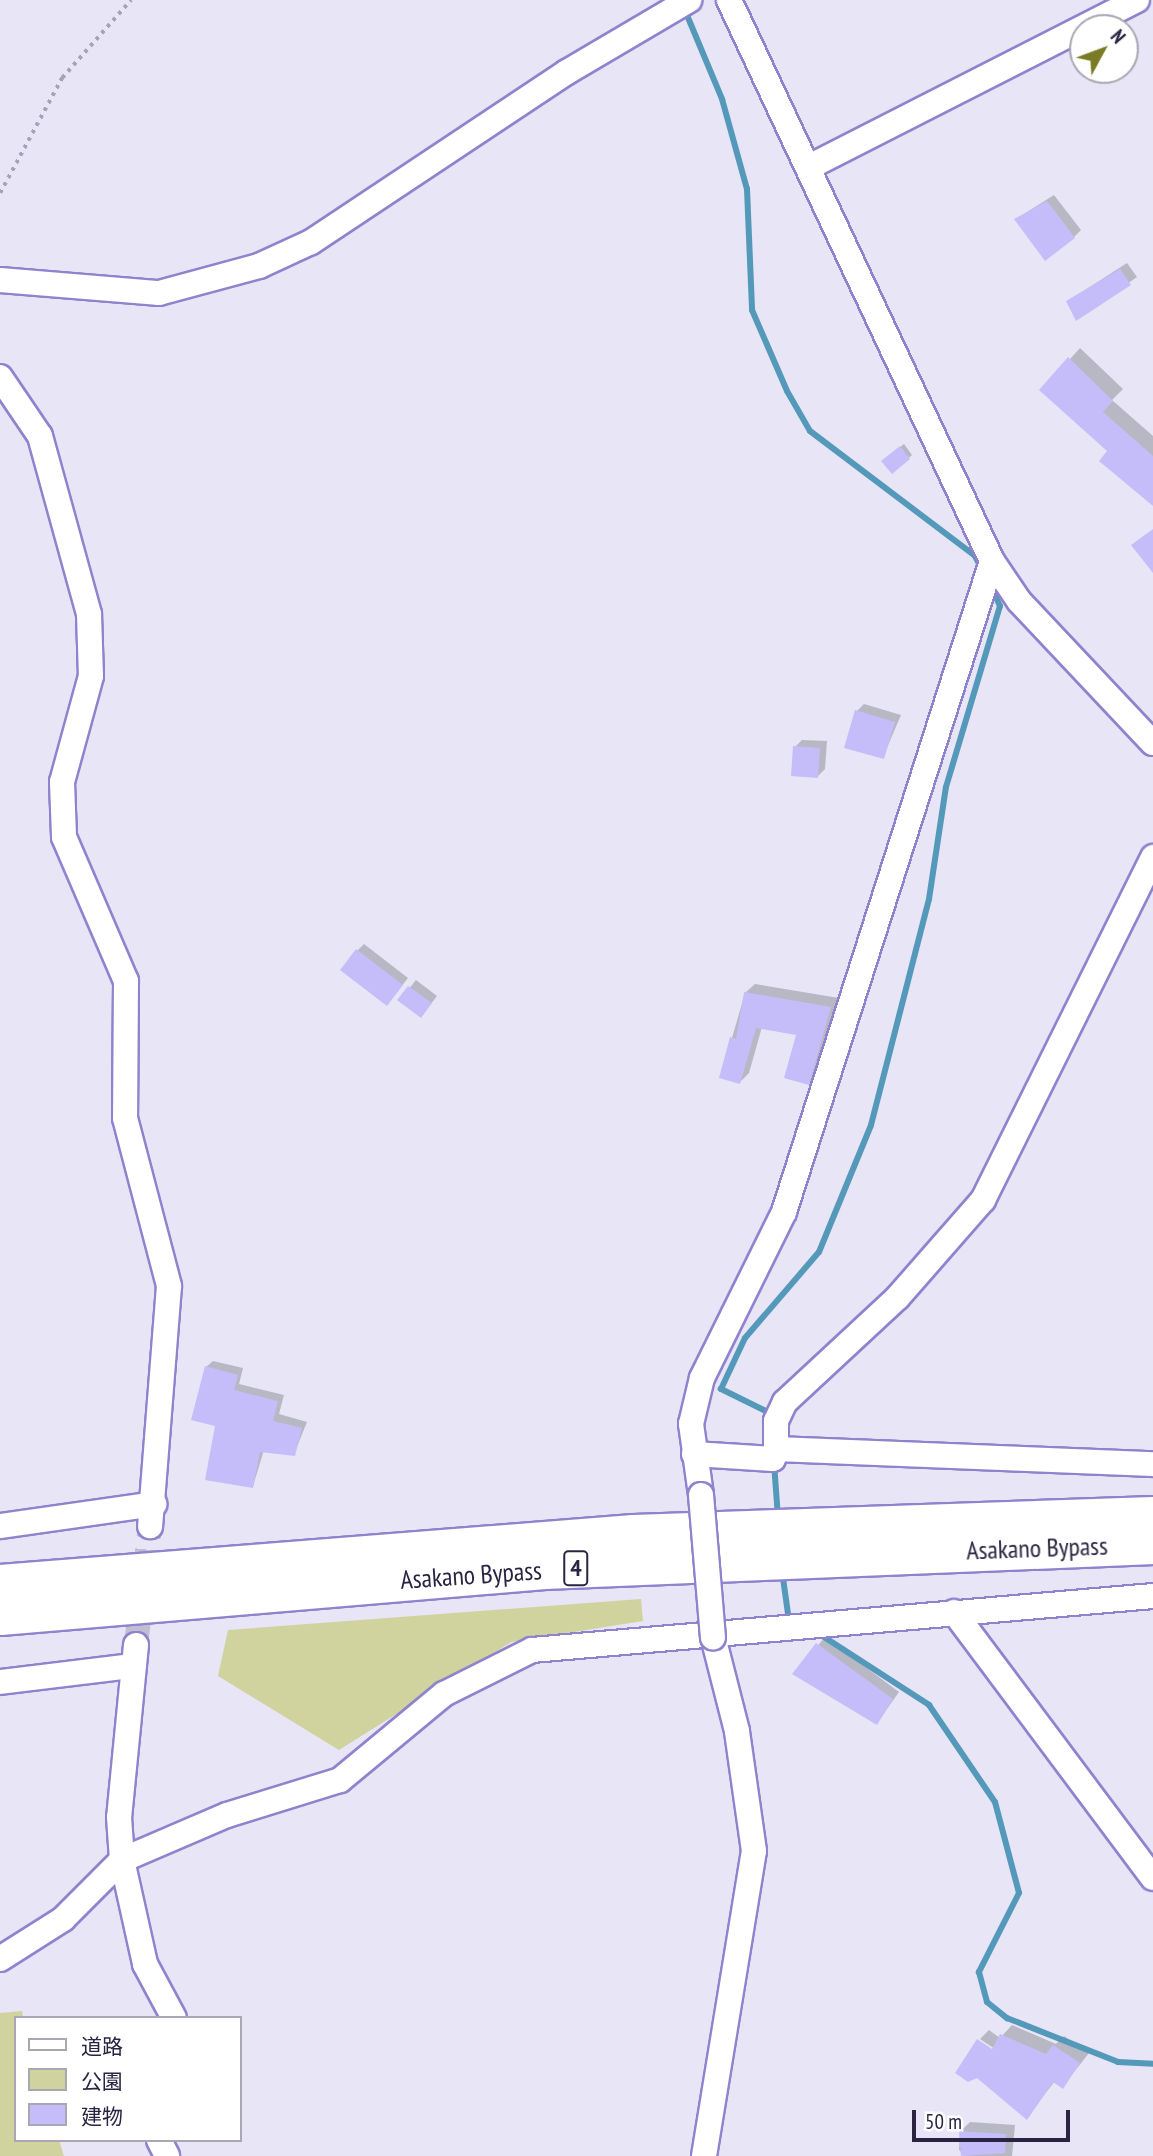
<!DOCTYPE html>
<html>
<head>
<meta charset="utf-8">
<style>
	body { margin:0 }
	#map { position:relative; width:1153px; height:2156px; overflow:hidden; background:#e7e5f6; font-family:"PT Sans Narrow","Noto Sans JP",sans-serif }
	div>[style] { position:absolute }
	.green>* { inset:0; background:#d0d39e }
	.shadow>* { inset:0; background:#0003 }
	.stream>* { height:6px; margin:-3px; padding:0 3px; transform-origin:3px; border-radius:3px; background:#5499ba }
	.building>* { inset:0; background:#c5bdfa }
	.minor-tunnel>* { height:24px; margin-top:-12px; transform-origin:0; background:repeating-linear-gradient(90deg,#c1bed2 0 24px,transparent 0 36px) }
	.path>* { height:3.5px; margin-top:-1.75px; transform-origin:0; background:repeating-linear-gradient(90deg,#a6a2b8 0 3.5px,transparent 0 8.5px) }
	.roads { filter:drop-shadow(2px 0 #9083ce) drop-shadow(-2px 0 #9083ce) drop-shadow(0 2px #9083ce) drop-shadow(0 -2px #9083ce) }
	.minor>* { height:24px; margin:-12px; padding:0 12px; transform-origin:12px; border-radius:12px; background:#fff }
	.highway>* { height:37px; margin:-18.5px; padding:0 18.5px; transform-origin:18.5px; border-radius:18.5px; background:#fff }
	.bridges { filter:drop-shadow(2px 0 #9083ce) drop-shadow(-2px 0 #9083ce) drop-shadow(0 2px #9083ce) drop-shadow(0 -2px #9083ce) }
	.minor-bridge>* { height:24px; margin:-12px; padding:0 12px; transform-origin:12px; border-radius:12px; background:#fff }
	span { translate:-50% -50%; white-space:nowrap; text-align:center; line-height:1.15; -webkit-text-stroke:5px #fff; paint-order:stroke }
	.shield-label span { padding:2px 5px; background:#fff; border:2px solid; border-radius:5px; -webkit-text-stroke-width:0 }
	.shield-label { font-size:24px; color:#2a2442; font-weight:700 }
	.street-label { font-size:26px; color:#2a2442 }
	.legend { position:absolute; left:14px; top:2016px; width:228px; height:126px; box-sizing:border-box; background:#fff; border:2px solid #aaa7b3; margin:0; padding:9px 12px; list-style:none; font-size:21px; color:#2a2442 }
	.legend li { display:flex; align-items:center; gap:14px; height:35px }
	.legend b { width:35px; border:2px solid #aaa7b3 }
	.north { position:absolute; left:1069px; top:14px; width:70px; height:70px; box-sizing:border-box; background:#fff; border:2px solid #aaa7b3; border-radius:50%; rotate:49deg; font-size:19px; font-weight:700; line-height:28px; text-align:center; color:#2a2442 }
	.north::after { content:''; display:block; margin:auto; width:24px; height:32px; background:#7a7c25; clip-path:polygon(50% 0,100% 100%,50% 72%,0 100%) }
	.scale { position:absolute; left:912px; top:2110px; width:158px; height:32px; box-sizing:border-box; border:4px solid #2a2442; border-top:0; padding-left:9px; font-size:21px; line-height:24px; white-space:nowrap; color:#2a2442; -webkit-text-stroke:5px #fff; paint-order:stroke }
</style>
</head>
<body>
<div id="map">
	<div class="green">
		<div style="clip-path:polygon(641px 1599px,643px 1621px,511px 1642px,339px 1750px,218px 1676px,228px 1630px)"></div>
		<div style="clip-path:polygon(22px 2011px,23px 2018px,16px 2018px,16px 2140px,59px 2140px,64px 2156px,0 2156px,0 2013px)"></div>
	</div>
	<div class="shadow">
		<div style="clip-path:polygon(1054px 195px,1081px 230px,1074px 237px,1016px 219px)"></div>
		<div style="clip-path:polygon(1127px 263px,1137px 277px,1077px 319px,1068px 301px)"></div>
		<div style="clip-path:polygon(1080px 348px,1123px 389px,1112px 400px,1153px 436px,1153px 497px,1110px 450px,1070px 359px)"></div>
		<div style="clip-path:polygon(904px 444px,912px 455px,892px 472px,886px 458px)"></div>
		<div style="clip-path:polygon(864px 704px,901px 715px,883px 757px,857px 711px)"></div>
		<div style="clip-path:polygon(802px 740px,827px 741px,825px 769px,818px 776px,795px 747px)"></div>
		<div style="clip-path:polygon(364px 944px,408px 978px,393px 997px,357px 951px)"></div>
		<div style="clip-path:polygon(416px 980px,437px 996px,427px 1009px,400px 1000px)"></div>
		<div style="clip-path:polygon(755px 984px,839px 998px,818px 1073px,809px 1083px,798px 1033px,762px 1027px,749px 1073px,740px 1082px,732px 1038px,745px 993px)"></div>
		<div style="clip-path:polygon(213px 1361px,243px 1368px,239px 1384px,284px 1395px,279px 1414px,307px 1422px,294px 1454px,264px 1450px,253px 1486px,217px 1425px,206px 1367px)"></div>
		<div style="clip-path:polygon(825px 1637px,899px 1692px,877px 1723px,795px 1673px)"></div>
		<div style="clip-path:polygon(1012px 2025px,1056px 2044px,1064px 2036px,1089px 2053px,1063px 2086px,1055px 2081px,1027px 2117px,1001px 2053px,980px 2039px,989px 2030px,1000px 2038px)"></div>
		<div style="clip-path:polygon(970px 2122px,1015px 2125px,1012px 2156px,966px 2156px,959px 2150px,960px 2132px)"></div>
	</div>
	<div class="stream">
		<div style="left:684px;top:8px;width:99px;rotate:67.3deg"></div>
		<div style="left:722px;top:99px;width:93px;rotate:74.5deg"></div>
		<div style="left:747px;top:189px;width:121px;rotate:87.6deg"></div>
		<div style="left:752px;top:310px;width:88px;rotate:66.6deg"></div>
		<div style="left:787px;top:391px;width:46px;rotate:60.1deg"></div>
		<div style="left:810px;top:431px;width:207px;rotate:37.1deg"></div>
		<div style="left:975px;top:556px;width:13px;rotate:63deg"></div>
		<div style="left:770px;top:1413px;width:55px;rotate:-153.9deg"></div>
		<div style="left:721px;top:1389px;width:56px;rotate:-64.8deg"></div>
		<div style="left:745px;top:1338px;width:113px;rotate:-49.3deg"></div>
		<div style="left:819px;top:1252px;width:137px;rotate:-67.7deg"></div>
		<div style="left:871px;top:1125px;width:233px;rotate:-75.6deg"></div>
		<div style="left:929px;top:899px;width:113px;rotate:-81.4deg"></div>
		<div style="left:946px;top:787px;width:189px;rotate:-73.4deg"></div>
		<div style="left:1000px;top:606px;width:21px;rotate:-115deg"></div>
		<div style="left:774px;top:1463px;width:55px;rotate:85.8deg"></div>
		<div style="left:782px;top:1571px;width:50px;rotate:82deg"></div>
		<div style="left:821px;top:1635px;width:129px;rotate:32.9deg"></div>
		<div style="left:929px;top:1705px;width:117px;rotate:55.8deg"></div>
		<div style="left:995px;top:1802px;width:94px;rotate:75.2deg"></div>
		<div style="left:1019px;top:1893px;width:89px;rotate:116.9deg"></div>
		<div style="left:979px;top:1972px;width:31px;rotate:75deg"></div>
		<div style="left:987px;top:2002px;width:26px;rotate:39deg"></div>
		<div style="left:1007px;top:2018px;width:119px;rotate:21.6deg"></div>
		<div style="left:1118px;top:2062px;width:35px;rotate:3deg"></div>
	</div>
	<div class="building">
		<div style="clip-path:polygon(1047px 201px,1075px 238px,1045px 261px,1014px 219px)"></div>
		<div style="clip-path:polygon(1120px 269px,1131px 285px,1076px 321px,1066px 301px)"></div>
		<div style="clip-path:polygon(1068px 357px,1113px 401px,1103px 412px,1153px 456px,1153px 506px,1099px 461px,1107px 451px,1039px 390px)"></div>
		<div style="clip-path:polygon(900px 446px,910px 459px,892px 474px,881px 461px)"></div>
		<div style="clip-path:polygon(1153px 529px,1153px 573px,1131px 545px)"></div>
		<div style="clip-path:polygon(855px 710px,895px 722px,884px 759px,844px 748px)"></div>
		<div style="clip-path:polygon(793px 746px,820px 748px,818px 778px,791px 776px)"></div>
		<div style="clip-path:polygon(356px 949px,403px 985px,387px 1006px,340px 970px)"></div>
		<div style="clip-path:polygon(408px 986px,432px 1003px,421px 1018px,397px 1000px)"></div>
		<div style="clip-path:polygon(744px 992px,831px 1007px,809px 1085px,784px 1078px,796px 1035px,756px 1028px,740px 1084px,719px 1078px,730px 1037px,736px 1039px)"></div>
		<div style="clip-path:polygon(205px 1366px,238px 1375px,234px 1390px,278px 1401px,273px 1421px,302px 1428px,295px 1456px,260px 1452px,253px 1488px,205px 1480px,215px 1426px,191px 1420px)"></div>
		<div style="clip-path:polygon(816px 1643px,893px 1699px,877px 1725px,792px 1674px)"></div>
		<div style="clip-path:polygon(1000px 2034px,1046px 2054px,1053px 2045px,1080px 2063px,1063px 2089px,1053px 2082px,1027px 2120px,977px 2078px,968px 2082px,955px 2073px,977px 2039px,992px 2049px)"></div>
		<div style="clip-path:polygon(959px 2131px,1006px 2134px,1005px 2153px,961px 2156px)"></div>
	</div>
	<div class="minor-tunnel">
		<div style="left:136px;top:1645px;width:120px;rotate:-83.3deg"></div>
	</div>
	<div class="path">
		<div style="left:0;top:193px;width:131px;rotate:-61.7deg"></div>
		<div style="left:62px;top:78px;width:104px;rotate:-48.5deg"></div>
	</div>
	<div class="roads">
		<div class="minor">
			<div style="left:729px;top:0;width:620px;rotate:64.88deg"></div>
			<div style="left:992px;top:561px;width:48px;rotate:56deg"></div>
			<div style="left:1019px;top:601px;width:195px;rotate:46.7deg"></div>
			<div style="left:809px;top:167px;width:368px;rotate:-27deg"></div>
			<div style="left:0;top:280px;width:160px;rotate:4.7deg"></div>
			<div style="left:159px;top:293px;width:104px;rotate:-15.1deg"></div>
			<div style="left:259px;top:266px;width:57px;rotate:-24.8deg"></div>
			<div style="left:311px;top:242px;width:307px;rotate:-33.6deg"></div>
			<div style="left:567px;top:72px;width:142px;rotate:-30.5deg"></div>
			<div style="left:0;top:377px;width:71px;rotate:55.9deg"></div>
			<div style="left:40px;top:436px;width:185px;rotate:74.6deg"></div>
			<div style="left:89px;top:614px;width:62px;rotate:88.2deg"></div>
			<div style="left:91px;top:676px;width:110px;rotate:105.3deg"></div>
			<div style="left:62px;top:782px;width:55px;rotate:87.9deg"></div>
			<div style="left:64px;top:837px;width:157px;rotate:66.7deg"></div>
			<div style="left:126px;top:981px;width:137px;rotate:90.4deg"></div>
			<div style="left:125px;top:1118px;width:174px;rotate:75.3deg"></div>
			<div style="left:169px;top:1286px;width:241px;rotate:94.5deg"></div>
			<div style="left:776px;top:1449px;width:28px;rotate:-90deg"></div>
			<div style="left:776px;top:1421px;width:21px;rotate:-65deg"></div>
			<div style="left:785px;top:1402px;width:154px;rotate:-42.9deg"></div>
			<div style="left:898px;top:1297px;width:129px;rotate:-48.8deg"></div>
			<div style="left:983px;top:1200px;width:383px;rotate:-63.6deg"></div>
			<div style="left:694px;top:1454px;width:79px;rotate:3.6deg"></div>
			<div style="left:773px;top:1459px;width:10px;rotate:-73deg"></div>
			<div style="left:776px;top:1449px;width:377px;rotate:2.3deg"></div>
			<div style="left:701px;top:1495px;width:72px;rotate:-98deg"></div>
			<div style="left:691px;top:1424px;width:47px;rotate:-76.6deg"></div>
			<div style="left:702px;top:1378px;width:185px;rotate:-63.7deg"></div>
			<div style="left:784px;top:1212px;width:683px;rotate:-72.28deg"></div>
			<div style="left:0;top:1526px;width:156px;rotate:-8.1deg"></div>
			<div style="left:954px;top:1612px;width:332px;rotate:53.2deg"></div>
			<div style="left:136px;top:1645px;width:173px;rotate:95.6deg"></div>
			<div style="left:119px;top:1817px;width:43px;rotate:86deg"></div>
			<div style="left:122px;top:1860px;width:107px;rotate:77.5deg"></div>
			<div style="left:145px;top:1964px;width:61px;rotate:61.8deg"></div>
			<div style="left:0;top:1682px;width:134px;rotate:-6.9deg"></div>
			<div style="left:0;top:1959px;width:75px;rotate:-32.4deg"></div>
			<div style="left:63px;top:1919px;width:83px;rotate:-45deg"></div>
			<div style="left:122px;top:1860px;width:114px;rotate:-23.2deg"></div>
			<div style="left:227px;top:1815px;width:118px;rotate:-17.2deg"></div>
			<div style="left:340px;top:1780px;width:135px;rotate:-39.6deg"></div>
			<div style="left:444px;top:1694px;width:98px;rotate:-26.6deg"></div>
			<div style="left:532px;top:1650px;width:623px;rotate:-4.97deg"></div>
			<div style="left:159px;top:2140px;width:18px;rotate:63deg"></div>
			<div style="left:704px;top:2156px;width:309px;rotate:-80.7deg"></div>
			<div style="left:754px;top:1851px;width:121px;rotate:-98.1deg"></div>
			<div style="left:737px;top:1731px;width:97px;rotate:-104.3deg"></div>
		</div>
		<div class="highway">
			<div style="left:0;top:1583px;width:635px;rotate:-4.52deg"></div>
			<div style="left:633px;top:1533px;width:520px;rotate:-1.98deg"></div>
			<div style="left:0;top:1616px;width:546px;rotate:-4.83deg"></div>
			<div style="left:544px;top:1570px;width:610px;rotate:-2.35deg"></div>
		</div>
	</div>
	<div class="bridges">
		<div class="minor-bridge">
			<div style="left:701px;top:1495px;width:143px;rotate:85.2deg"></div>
		</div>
	</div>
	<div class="shield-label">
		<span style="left:576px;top:1568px">4</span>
	</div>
	<div class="street-label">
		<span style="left:1037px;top:1548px;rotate:-2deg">Asakano Bypass</span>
		<span style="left:471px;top:1575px;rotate:-4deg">Asakano Bypass</span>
	</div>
	<ul class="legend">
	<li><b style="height:9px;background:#fff"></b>道路</li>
	<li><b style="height:19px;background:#d0d39e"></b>公園</li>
	<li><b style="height:19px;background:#c5bdfa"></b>建物</li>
	</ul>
	<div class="north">N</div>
	<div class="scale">50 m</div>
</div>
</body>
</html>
